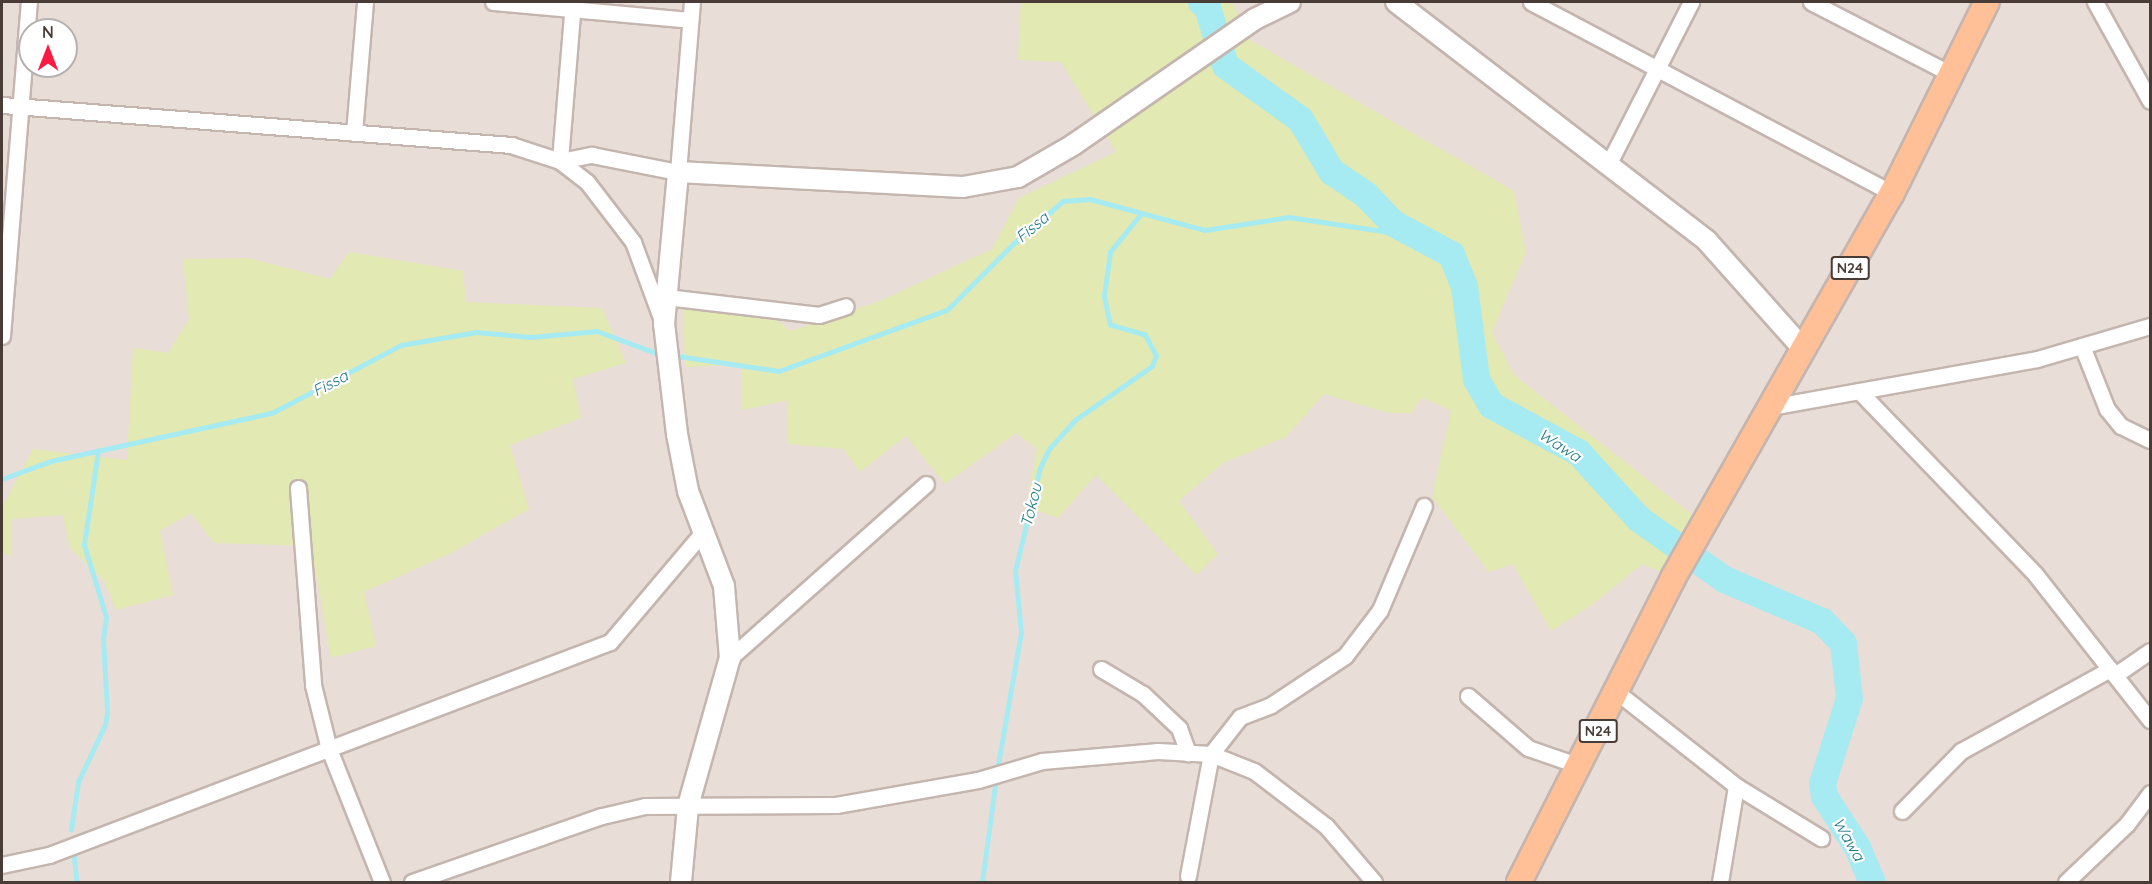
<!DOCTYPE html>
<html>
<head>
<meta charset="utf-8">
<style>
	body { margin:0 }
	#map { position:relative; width:2152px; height:884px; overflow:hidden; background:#f5eee9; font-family:Quicksand,sans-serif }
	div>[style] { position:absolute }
	.residential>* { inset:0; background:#e9ded7 }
	.green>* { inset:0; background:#e2e9b2 }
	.stream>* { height:4.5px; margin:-2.25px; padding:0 2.25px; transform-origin:2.25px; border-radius:2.25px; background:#a6ebf1 }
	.river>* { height:27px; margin:-13.5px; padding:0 13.5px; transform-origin:13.5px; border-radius:13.5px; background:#a6ebf1 }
	.roads { filter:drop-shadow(2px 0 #c4b5af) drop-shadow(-2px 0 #c4b5af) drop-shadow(0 2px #c4b5af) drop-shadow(0 -2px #c4b5af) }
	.minor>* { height:15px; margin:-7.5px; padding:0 7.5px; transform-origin:7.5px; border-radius:7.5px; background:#fff }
	.tertiary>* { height:20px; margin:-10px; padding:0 10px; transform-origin:10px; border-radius:10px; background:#fff }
	.primary>* { height:24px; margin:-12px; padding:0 12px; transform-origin:12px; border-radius:12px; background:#ffc098 }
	span { translate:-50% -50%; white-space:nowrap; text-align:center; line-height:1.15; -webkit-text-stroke:4.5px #fff; paint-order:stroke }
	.shield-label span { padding:2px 4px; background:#fff; border:2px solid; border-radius:4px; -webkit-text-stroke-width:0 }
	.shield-label { font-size:14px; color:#493c37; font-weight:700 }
	.water-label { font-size:16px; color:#257c85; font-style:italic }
	.frame { position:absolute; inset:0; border:3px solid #493c37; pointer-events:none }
	.north { position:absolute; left:18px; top:18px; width:60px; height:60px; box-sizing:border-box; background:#fff; border:2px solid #b6b1af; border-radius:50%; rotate:0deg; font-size:16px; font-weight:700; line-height:24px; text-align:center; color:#493c37 }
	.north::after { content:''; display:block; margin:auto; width:21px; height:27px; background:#fc1a42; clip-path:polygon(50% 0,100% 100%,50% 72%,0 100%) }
</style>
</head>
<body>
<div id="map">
	<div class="residential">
		<div style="clip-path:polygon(evenodd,2px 2px,2150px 2px,2150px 882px,2px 882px,2px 2px,30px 30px,66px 30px,66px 66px,30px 66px,30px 30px)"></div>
	</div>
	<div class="green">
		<div style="clip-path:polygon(1021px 2px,1232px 2px,1250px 40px,1514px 191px,1526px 252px,1492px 332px,1514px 375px,1695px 517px,1664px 573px,1642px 564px,1593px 604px,1551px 631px,1513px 564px,1489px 572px,1432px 497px,1451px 411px,1422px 397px,1412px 413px,1389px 413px,1324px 394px,1286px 437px,1223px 463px,1179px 501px,1218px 554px,1196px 575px,1096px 475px,1058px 518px,1026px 507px,1037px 449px,1016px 433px,945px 484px,906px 436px,860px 472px,844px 449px,787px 444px,788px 400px,742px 410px,741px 365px,685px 367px,683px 307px,773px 318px,791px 331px,880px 301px,992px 249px,1019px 198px,1116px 152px,1061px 62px,1018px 60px)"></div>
		<div style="clip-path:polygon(349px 252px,463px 271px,466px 302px,602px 308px,626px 363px,573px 379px,581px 418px,510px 445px,529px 509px,449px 554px,364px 592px,376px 646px,331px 658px,311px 546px,214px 543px,191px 513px,160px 531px,173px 595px,116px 610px,105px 582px,70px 548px,63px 515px,12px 519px,11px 556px,2px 553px,2px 500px,5px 502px,33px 449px,127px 460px,133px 348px,168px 353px,189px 319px,183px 259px,248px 258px,330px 279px)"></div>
	</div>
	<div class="stream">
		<div style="left:678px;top:356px;width:102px;rotate:8.4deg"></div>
		<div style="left:779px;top:371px;width:179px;rotate:-20deg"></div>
		<div style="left:947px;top:310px;width:92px;rotate:-45deg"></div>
		<div style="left:1012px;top:245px;width:67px;rotate:-40.8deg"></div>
		<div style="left:1063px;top:201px;width:27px;rotate:-4deg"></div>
		<div style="left:1090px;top:199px;width:119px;rotate:15.1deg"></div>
		<div style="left:1205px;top:230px;width:85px;rotate:-8.8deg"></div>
		<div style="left:1289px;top:217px;width:128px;rotate:8.5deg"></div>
		<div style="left:2px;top:479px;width:52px;rotate:-20.2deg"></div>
		<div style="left:51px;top:461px;width:226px;rotate:-12.3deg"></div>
		<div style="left:272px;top:413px;width:146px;rotate:-27.8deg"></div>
		<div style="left:401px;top:345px;width:76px;rotate:-9.8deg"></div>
		<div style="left:476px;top:332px;width:55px;rotate:5.2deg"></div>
		<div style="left:531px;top:337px;width:66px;rotate:-5.2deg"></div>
		<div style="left:597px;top:331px;width:66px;rotate:20.4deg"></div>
		<div style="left:997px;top:770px;width:139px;rotate:-80.1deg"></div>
		<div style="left:1021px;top:633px;width:62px;rotate:-95.5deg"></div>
		<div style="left:1015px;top:571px;width:106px;rotate:-76.4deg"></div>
		<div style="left:1040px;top:468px;width:21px;rotate:-65deg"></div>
		<div style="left:1049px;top:449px;width:39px;rotate:-48deg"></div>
		<div style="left:1075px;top:420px;width:94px;rotate:-35deg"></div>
		<div style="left:1152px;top:366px;width:11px;rotate:-68deg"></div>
		<div style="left:1156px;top:356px;width:24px;rotate:-118deg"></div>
		<div style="left:1145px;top:335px;width:36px;rotate:-164deg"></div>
		<div style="left:1110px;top:325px;width:30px;rotate:-102deg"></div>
		<div style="left:1104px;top:296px;width:44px;rotate:-82.2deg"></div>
		<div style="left:1110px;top:252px;width:48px;rotate:-51deg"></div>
		<div style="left:71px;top:830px;width:49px;rotate:-81.7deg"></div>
		<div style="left:78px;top:782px;width:63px;rotate:-64.7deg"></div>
		<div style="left:105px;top:725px;width:13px;rotate:-81deg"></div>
		<div style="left:107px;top:712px;width:73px;rotate:-93.1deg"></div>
		<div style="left:103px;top:639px;width:22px;rotate:-82deg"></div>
		<div style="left:106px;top:617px;width:75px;rotate:-107deg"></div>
		<div style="left:84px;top:545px;width:95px;rotate:-81.5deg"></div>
		<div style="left:74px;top:854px;width:28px;rotate:84deg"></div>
		<div style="left:982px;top:882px;width:105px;rotate:-82.3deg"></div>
	</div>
	<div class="river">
		<div style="left:1201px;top:2px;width:8px;rotate:40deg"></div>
		<div style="left:1207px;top:7px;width:61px;rotate:72.8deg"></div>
		<div style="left:1225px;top:65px;width:92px;rotate:35.8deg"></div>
		<div style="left:1300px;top:119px;width:61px;rotate:59.2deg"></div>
		<div style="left:1331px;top:171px;width:41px;rotate:34.1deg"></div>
		<div style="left:1365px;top:194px;width:40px;rotate:46deg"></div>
		<div style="left:1393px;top:223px;width:66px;rotate:28.1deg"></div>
		<div style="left:1451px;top:254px;width:35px;rotate:68deg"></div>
		<div style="left:1464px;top:286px;width:94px;rotate:82.6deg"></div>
		<div style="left:1476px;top:379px;width:30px;rotate:60deg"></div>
		<div style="left:1491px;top:405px;width:99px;rotate:28.4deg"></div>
		<div style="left:1578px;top:452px;width:91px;rotate:47.7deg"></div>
		<div style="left:1639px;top:519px;width:104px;rotate:35.2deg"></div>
		<div style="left:1724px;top:579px;width:107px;rotate:23.2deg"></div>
		<div style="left:1822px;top:621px;width:30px;rotate:46deg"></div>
		<div style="left:1843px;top:643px;width:55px;rotate:83.8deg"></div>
		<div style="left:1849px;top:698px;width:89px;rotate:107.6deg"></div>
		<div style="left:1822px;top:783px;width:13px;rotate:81deg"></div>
		<div style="left:1824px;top:796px;width:61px;rotate:57.1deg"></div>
		<div style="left:1857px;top:847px;width:38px;rotate:67deg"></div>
	</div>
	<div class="roads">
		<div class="minor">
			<div style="left:493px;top:2px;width:198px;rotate:5.2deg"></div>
			<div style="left:573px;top:2px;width:160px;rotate:94.7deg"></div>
			<div style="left:560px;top:161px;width:33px;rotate:-11deg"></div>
			<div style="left:592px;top:155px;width:88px;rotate:11.2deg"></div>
			<div style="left:678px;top:172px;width:171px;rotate:-85.3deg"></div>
			<div style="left:1531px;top:2px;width:408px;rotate:27.9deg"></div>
			<div style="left:1811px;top:2px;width:155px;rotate:27.2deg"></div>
			<div style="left:2095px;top:2px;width:113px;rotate:60.9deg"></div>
			<div style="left:2px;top:105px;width:511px;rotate:4.49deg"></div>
			<div style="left:511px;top:145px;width:52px;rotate:18.1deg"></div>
			<div style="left:560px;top:161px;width:34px;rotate:38deg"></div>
			<div style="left:587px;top:182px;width:76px;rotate:52.5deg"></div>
			<div style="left:633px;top:242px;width:86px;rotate:69.7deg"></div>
			<div style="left:354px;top:133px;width:131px;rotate:-85.2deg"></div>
			<div style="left:1609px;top:163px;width:181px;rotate:-63deg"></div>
			<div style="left:666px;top:297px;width:154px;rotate:6.7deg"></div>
			<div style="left:819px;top:315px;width:28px;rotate:-18deg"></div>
			<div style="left:2px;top:336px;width:335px;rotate:-85.4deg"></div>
			<div style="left:2082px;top:346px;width:68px;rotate:68.4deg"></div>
			<div style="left:2107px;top:409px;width:22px;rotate:51deg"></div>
			<div style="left:2121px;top:426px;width:32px;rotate:26deg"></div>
			<div style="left:1859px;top:391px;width:254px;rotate:46.1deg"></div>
			<div style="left:2035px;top:574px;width:186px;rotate:51.8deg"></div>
			<div style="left:1770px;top:407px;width:271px;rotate:-10.2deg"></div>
			<div style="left:2037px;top:359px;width:118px;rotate:-16.3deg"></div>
			<div style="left:298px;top:488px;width:198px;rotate:85.6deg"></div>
			<div style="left:313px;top:685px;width:66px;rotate:76deg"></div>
			<div style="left:329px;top:749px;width:143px;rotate:68.3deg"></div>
			<div style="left:730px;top:658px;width:262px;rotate:-41.6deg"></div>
			<div style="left:1101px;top:669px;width:49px;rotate:30.8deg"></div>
			<div style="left:1143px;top:694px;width:50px;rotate:43.4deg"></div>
			<div style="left:1179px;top:728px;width:27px;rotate:70deg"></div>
			<div style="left:2115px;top:675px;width:42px;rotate:-34.4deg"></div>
			<div style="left:1618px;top:693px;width:150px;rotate:38.2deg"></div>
			<div style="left:1736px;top:786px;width:100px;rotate:31.5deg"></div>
			<div style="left:1468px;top:696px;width:79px;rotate:40.9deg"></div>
			<div style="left:1528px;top:748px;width:55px;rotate:19.1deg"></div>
			<div style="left:1902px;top:811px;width:84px;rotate:-45.5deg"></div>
			<div style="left:1961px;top:751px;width:170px;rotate:-28.8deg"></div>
			<div style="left:2px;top:865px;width:48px;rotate:-12deg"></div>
			<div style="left:49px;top:855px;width:600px;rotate:-20.79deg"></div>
			<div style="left:610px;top:642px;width:143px;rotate:-49.8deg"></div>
			<div style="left:1188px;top:876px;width:124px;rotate:-79.3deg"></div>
			<div style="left:1211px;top:754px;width:47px;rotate:-51.9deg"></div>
			<div style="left:1240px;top:717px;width:33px;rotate:-21deg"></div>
			<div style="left:1271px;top:705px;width:89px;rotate:-33.5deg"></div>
			<div style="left:1345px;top:656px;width:58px;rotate:-52.7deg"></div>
			<div style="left:1380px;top:610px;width:113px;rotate:-67.1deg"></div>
			<div style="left:412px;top:882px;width:201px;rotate:-19.2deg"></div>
			<div style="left:602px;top:816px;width:44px;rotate:-13.1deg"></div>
			<div style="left:645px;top:806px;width:191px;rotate:-0.3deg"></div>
			<div style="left:836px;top:805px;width:144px;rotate:-10deg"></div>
			<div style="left:978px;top:780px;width:67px;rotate:-16.5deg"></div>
			<div style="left:1042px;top:761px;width:116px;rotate:-4.9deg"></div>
			<div style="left:1158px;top:751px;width:53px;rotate:3.2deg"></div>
			<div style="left:1211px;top:754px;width:46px;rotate:21.6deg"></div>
			<div style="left:1254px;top:771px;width:91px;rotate:37.4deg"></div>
			<div style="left:1326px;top:826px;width:74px;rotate:49.4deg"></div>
			<div style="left:1720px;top:882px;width:97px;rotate:-80.5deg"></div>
			<div style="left:2066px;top:882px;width:84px;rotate:-43.6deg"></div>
			<div style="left:2127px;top:824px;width:39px;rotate:-53deg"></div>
		</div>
		<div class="tertiary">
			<div style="left:1396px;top:2px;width:392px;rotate:37.5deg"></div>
			<div style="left:1707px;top:241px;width:146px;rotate:48.3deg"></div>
			<div style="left:681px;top:882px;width:76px;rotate:-84.7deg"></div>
			<div style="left:688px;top:806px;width:154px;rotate:-74.2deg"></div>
			<div style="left:730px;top:658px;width:72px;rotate:-94.8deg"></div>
			<div style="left:724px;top:586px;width:102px;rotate:-110.8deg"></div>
			<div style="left:688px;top:491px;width:58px;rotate:-100.9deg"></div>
			<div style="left:677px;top:434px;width:111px;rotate:-96.7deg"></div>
			<div style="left:664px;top:324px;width:153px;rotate:-84.7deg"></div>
			<div style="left:678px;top:172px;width:285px;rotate:3deg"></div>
			<div style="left:963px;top:187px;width:56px;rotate:-10.3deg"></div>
			<div style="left:1018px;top:177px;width:64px;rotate:-30.2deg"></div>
			<div style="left:1073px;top:145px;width:221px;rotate:-34.7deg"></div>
			<div style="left:1255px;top:19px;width:39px;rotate:-26deg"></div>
		</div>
		<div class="primary">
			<div style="left:1519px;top:882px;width:341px;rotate:-63.1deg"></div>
			<div style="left:1673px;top:578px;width:443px;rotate:-60.4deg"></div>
			<div style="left:1892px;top:193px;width:213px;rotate:-63.6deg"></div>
		</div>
	</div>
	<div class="shield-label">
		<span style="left:1850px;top:268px">N24</span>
		<span style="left:1598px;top:731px">N24</span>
	</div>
	<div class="water-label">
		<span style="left:1032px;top:227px;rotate:-40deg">Fissa</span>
		<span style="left:330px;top:383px;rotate:-28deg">Fissa</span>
		<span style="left:1560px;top:445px;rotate:33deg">Wawa</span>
		<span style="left:1031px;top:505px;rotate:-76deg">Tokou</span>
		<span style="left:1849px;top:839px;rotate:60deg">Wawa</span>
	</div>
	<div class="frame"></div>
	<div class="north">N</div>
</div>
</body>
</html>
